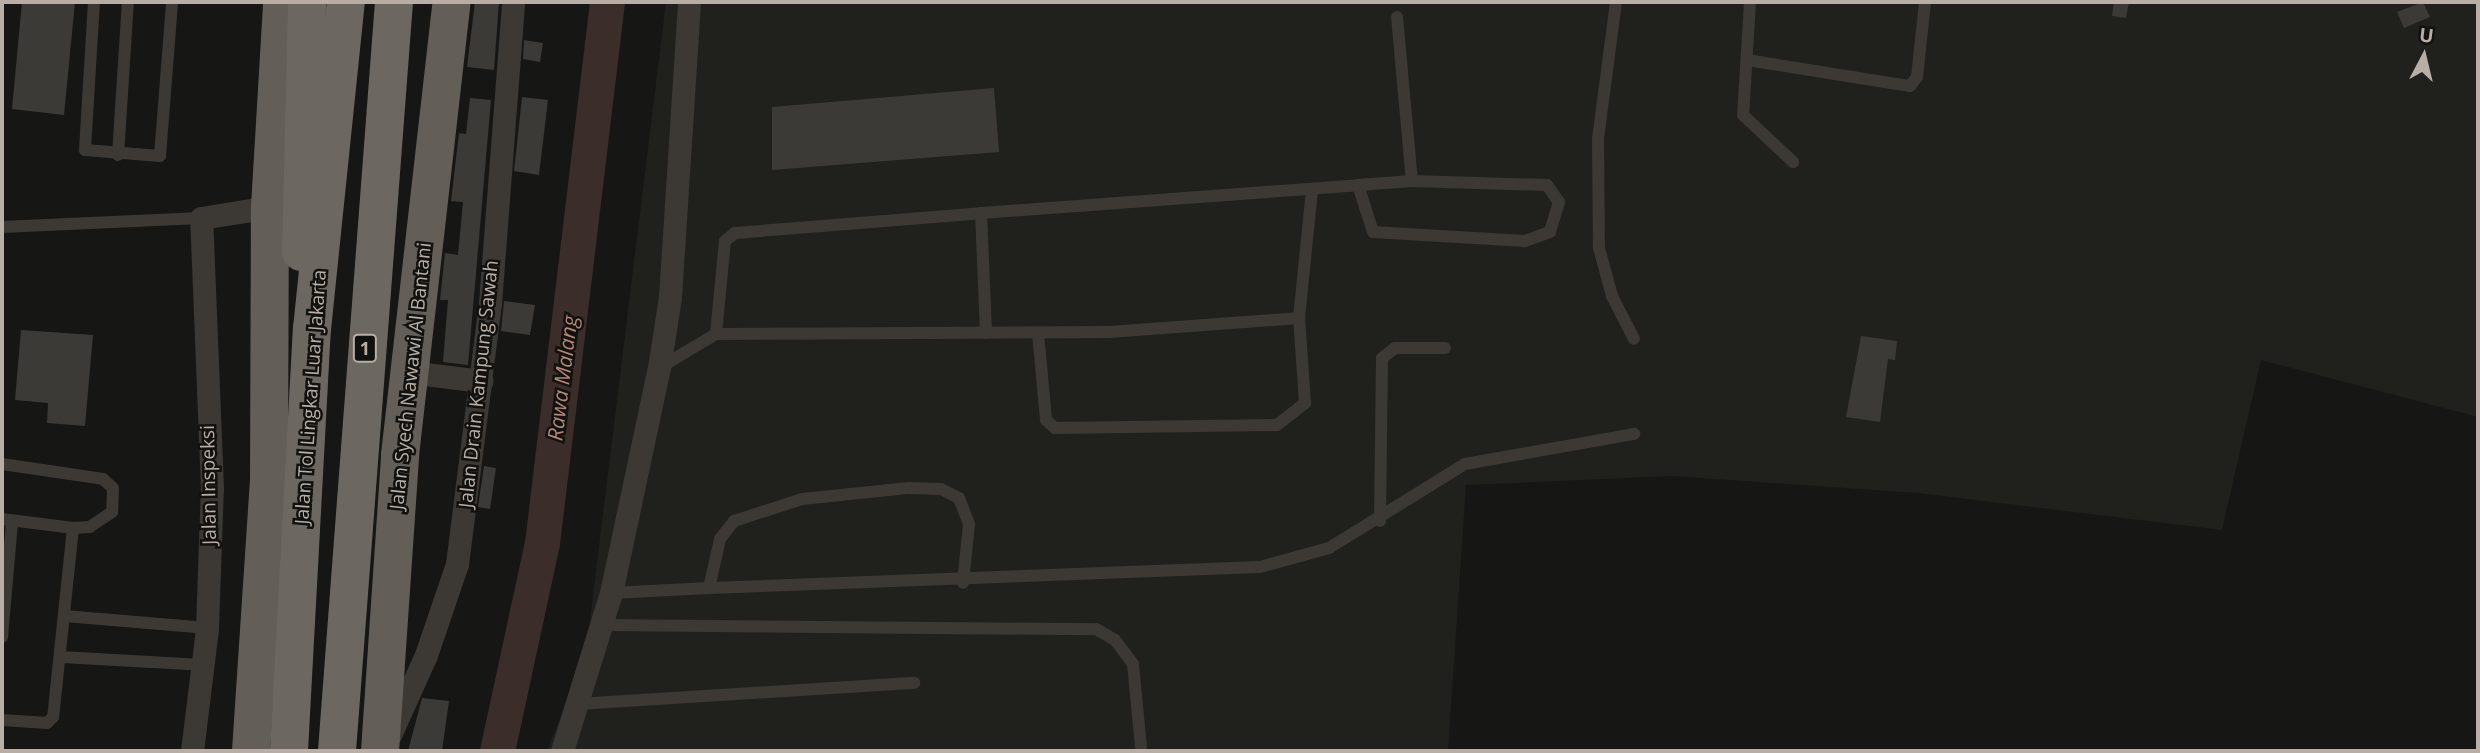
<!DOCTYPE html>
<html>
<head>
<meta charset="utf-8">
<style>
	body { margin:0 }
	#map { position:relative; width:2480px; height:753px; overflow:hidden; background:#161614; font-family:"Open Sans",sans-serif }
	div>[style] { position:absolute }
	.built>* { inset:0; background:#20201d }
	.river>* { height:35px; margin:-17.5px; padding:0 17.5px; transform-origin:17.5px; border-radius:17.5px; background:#3b2d29 }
	.building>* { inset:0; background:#3c3a36 }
	.service>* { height:12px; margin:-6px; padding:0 6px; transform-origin:6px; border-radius:6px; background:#3c3935 }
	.minor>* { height:23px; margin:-11.5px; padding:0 11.5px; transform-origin:11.5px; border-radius:11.5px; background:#3c3935 }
	.trunk>* { height:38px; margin:-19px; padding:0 19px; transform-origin:19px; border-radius:19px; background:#645e59 }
	.motorway>* { height:38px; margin:-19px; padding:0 19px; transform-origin:19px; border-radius:19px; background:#6d6761 }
	span { translate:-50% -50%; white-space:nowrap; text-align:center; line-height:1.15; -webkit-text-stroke:5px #11110f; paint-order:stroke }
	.shield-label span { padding:2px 5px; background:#11110f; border:2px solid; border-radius:5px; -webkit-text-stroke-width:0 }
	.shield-label { font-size:18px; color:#b8aea5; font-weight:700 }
	.street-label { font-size:19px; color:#b8aea5 }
	.water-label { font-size:21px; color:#b68778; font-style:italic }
	.frame { position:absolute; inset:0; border:4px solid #b8aea5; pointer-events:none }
	.north { position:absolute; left:2389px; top:21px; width:70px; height:70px; -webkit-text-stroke:5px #11110f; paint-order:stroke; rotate:7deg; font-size:19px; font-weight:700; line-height:28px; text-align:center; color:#b8aea5 }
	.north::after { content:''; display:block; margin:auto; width:24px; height:32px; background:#b8aea5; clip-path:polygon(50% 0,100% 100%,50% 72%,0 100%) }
</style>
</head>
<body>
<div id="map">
	<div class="built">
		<div style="clip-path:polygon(666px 2px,2478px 2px,2478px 417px,2261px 360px,2222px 530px,1918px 493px,1672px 476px,1466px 485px,1448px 751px,547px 751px,586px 652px)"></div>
	</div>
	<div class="river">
		<div style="left:497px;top:751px;width:213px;rotate:-77.8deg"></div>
		<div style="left:542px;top:543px;width:545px;rotate:-83.15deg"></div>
	</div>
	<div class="building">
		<div style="clip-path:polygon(22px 2px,75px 2px,64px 115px,12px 109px)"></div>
		<div style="clip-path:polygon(475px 2px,499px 2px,494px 70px,467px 67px)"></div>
		<div style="clip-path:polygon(2114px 2px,2129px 2px,2126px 18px,2112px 16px)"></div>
		<div style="clip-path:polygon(2423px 2px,2430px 17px,2404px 28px,2397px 12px)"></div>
		<div style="clip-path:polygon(524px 40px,543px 43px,540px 62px,523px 59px)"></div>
		<div style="clip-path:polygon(994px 88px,999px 152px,772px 170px,772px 107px)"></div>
		<div style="clip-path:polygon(522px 97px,548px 100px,539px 175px,514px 171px)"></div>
		<div style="clip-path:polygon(470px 98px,491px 100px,468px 365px,443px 362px,448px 300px,440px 300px,445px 253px,458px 255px,463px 202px,451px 201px,459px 133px,466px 134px)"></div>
		<div style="clip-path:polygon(504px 301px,535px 305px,530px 335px,501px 331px)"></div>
		<div style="clip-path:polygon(21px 330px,93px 335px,85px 426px,47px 423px,48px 403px,15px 400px)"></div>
		<div style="clip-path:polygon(1861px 336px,1897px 341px,1895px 360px,1888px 359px,1880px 422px,1846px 417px)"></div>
		<div style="clip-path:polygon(484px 466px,496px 468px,490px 509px,478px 507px)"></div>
		<div style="clip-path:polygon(422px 698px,449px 701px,442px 751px,408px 751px)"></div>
	</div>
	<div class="service">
		<div style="left:94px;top:2px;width:148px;rotate:93.5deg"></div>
		<div style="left:85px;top:150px;width:75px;rotate:4.6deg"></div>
		<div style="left:160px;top:156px;width:154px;rotate:-85.5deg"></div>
		<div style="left:1616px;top:2px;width:138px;rotate:97.5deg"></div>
		<div style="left:1598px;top:139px;width:109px;rotate:89.5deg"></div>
		<div style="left:1599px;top:248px;width:50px;rotate:74.8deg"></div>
		<div style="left:1612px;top:296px;width:48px;rotate:62.9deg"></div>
		<div style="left:1750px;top:2px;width:113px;rotate:93.5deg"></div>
		<div style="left:1743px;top:115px;width:69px;rotate:43.2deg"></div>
		<div style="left:1397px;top:17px;width:165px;rotate:84.8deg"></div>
		<div style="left:1747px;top:60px;width:165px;rotate:9.1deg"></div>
		<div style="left:1910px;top:86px;width:11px;rotate:-52deg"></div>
		<div style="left:1917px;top:77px;width:75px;rotate:-83.9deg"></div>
		<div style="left:118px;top:155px;width:153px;rotate:-86.3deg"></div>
		<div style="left:981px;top:213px;width:120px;rotate:87.6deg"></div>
		<div style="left:2px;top:227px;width:199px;rotate:-2.6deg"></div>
		<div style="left:1038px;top:333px;width:87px;rotate:84.7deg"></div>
		<div style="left:1046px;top:420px;width:12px;rotate:42deg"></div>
		<div style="left:1055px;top:428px;width:222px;rotate:-0.8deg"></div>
		<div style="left:1277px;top:425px;width:36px;rotate:-38deg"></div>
		<div style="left:1305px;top:403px;width:85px;rotate:-94deg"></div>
		<div style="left:716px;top:334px;width:393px;rotate:-0.3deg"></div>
		<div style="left:1109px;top:332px;width:191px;rotate:-4.2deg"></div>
		<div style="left:1299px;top:318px;width:130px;rotate:-84.2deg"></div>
		<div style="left:659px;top:368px;width:66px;rotate:-30.8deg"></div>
		<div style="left:716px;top:334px;width:93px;rotate:-84.5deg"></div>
		<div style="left:725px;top:241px;width:13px;rotate:-39deg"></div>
		<div style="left:735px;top:233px;width:247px;rotate:-4.6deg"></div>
		<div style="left:981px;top:213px;width:378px;rotate:-4.2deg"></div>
		<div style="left:1358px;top:185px;width:54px;rotate:-4.2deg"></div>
		<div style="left:1412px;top:181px;width:135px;rotate:1.7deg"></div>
		<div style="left:1547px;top:185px;width:21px;rotate:55deg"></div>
		<div style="left:1559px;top:202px;width:31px;rotate:107deg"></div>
		<div style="left:1550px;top:232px;width:27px;rotate:160deg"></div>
		<div style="left:1525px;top:241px;width:152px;rotate:-176.6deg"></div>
		<div style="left:1373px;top:232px;width:49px;rotate:-107.7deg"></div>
		<div style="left:2px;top:464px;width:102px;rotate:8.4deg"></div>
		<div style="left:103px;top:479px;width:13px;rotate:42deg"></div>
		<div style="left:113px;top:488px;width:24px;rotate:92deg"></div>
		<div style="left:112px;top:512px;width:27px;rotate:146deg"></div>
		<div style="left:90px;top:527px;width:17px;rotate:177deg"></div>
		<div style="left:2px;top:519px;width:72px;rotate:7.2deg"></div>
		<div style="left:73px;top:528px;width:190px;rotate:96deg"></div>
		<div style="left:53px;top:717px;width:8px;rotate:135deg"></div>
		<div style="left:47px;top:723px;width:45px;rotate:-176.2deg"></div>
		<div style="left:1380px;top:521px;width:163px;rotate:-89.3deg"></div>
		<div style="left:1382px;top:358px;width:16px;rotate:-38deg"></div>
		<div style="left:1395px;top:348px;width:50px"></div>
		<div style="left:709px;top:588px;width:551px;rotate:-2.18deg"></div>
		<div style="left:1260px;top:567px;width:72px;rotate:-15.4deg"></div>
		<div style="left:1329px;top:548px;width:160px;rotate:-31.7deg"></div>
		<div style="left:1465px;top:464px;width:172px;rotate:-10.1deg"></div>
		<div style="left:611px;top:593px;width:98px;rotate:-2.9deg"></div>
		<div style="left:709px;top:588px;width:50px;rotate:-77.3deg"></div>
		<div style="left:720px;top:539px;width:23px;rotate:-52deg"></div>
		<div style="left:734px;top:521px;width:71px;rotate:-17.9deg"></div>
		<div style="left:802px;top:499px;width:108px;rotate:-5.9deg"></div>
		<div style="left:909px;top:488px;width:32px;rotate:2deg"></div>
		<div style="left:941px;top:489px;width:20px;rotate:27deg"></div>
		<div style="left:959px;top:498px;width:28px;rotate:69deg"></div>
		<div style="left:969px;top:524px;width:59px;rotate:95.8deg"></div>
		<div style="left:65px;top:616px;width:143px;rotate:4.8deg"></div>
		<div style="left:601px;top:625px;width:495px;rotate:0.5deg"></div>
		<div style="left:1096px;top:629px;width:22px;rotate:30deg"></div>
		<div style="left:1115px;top:640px;width:30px;rotate:53deg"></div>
		<div style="left:1133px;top:664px;width:83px;rotate:84.5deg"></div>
		<div style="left:2px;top:637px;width:115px;rotate:-85deg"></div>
		<div style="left:61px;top:657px;width:141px;rotate:3.2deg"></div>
		<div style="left:578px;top:704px;width:337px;rotate:-3.6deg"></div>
	</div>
	<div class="minor">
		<div style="left:409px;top:372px;width:73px;rotate:7.1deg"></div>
		<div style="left:390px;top:735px;width:88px;rotate:-65.8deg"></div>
		<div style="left:426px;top:655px;width:96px;rotate:-71.2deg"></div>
		<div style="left:457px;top:564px;width:263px;rotate:-82.8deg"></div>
		<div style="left:490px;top:303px;width:302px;rotate:-85.6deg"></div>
		<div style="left:192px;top:751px;width:124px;rotate:-83deg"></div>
		<div style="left:207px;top:628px;width:140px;rotate:-88deg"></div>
		<div style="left:212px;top:488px;width:270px;rotate:-92.3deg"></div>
		<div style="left:201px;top:218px;width:70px;rotate:-9.1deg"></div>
		<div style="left:562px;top:751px;width:165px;rotate:-72.8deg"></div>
		<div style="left:611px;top:593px;width:230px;rotate:-78deg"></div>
		<div style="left:659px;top:368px;width:72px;rotate:-81.2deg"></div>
		<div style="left:670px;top:297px;width:296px;rotate:-86.3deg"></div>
	</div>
	<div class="trunk">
		<div style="left:251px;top:751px;width:275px;rotate:-86.2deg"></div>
		<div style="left:269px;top:477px;width:270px;rotate:-89.8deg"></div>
		<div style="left:270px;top:207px;width:205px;rotate:-86.6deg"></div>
		<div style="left:380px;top:751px;width:297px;rotate:-86.1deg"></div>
		<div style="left:400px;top:455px;width:456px;rotate:-83.5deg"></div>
	</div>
	<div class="motorway">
		<div style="left:301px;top:252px;width:250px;rotate:-88.6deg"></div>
		<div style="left:289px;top:751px;width:423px;rotate:-86.9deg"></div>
		<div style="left:312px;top:329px;width:329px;rotate:-84.1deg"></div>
		<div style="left:337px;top:751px;width:751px;rotate:-85.65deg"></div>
	</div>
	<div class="shield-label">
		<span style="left:365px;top:348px">1</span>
	</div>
	<div class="street-label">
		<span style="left:411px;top:376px;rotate:-84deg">Jalan Syech Nawawi Al Bantani</span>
		<span style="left:479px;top:384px;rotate:-84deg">Jalan Drain Kampung Sawah</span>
		<span style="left:311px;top:397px;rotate:-86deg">Jalan Tol Lingkar Luar Jakarta</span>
		<span style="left:209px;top:485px;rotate:-91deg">Jalan Inspeksi</span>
	</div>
	<div class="water-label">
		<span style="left:562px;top:378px;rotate:-83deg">Rawa Malang</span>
	</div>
	<div class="frame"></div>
	<div class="north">U</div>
</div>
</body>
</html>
